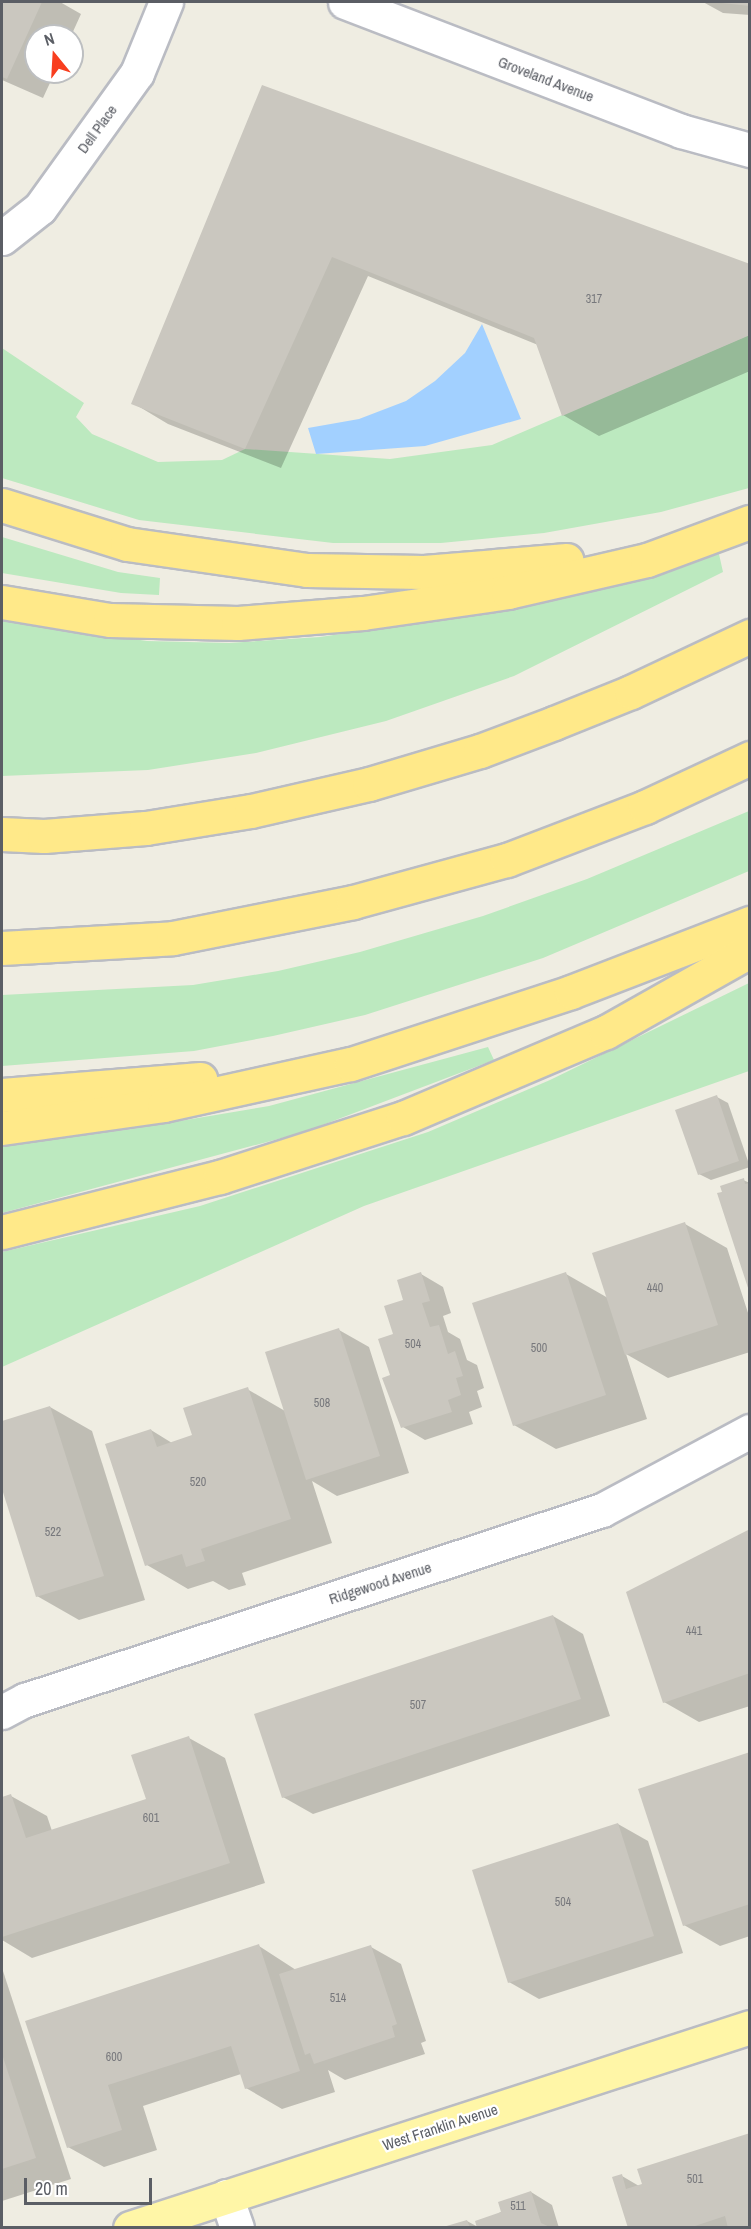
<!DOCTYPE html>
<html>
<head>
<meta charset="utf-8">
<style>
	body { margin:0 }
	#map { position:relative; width:751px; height:2229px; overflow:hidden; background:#efede2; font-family:"Archivo Narrow",sans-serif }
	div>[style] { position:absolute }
	.green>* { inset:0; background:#bce9bf }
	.water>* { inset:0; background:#a2d0ff }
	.shadow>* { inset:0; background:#0003 }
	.building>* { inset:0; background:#cac7bf }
	.roads { filter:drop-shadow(2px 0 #babcc3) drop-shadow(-2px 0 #babcc3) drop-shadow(0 2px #babcc3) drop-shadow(0 -2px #babcc3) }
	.minor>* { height:33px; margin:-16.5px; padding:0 16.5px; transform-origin:16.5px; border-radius:16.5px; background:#fff }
	.major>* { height:33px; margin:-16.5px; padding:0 16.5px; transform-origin:16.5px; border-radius:16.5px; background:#fff6a7 }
	.highway>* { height:33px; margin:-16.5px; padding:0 16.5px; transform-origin:16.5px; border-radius:16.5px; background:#ffe989 }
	span { translate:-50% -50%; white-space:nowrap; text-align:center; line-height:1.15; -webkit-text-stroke:4.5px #fff; paint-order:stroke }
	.number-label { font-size:12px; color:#77787c }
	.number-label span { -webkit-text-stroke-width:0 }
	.street-label { font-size:15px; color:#5b5e65 }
	.frame { position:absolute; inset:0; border:3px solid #5b5e65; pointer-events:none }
	.north { position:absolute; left:24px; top:24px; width:60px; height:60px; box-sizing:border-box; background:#fff; border:2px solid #bdbfc1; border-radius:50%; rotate:342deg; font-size:16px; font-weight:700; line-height:24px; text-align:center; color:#5b5e65 }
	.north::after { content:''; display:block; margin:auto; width:21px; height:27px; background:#f83e1f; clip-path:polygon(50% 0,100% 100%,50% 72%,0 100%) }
	.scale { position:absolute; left:24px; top:2178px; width:128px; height:27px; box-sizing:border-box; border:3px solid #5b5e65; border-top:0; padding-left:8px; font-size:18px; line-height:21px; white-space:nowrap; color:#5b5e65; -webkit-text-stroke:4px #fff; paint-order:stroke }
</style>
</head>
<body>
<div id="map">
	<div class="green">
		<div style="clip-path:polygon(749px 335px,749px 488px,661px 512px,544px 533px,441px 543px,333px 543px,139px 520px,2px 478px,2px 348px,84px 403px,76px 417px,92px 434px,158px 462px,222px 460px,245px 449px,390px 459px,492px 445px)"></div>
		<div style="clip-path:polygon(2px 537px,118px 572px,160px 578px,159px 595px,121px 593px,2px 573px)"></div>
		<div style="clip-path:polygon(719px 554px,723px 572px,514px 676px,386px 721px,256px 753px,148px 770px,2px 776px,2px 620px,147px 641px,229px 643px,320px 637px,454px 617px)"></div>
		<div style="clip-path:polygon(749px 811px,749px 871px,543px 958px,365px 1015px,273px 1036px,194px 1051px,2px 1066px,2px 995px,193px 985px,278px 971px,360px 952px,483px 916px,587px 879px)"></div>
		<div style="clip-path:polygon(749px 983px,749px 1071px,364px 1206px,2px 1367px,2px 1252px,200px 1206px,428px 1132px,550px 1080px)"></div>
		<div style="clip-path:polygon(488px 1047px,494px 1060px,304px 1132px,2px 1213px,2px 1145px,132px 1129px,269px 1106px)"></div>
	</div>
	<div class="water">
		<div style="clip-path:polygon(482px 324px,521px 419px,425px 446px,316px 454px,308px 428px,359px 419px,406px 401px,435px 381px,465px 353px)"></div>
	</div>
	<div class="shadow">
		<div style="clip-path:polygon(2px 2px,60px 2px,81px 14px,71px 36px,36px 36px,36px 72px,55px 72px,43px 98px,2px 80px)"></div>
		<div style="clip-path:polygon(703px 2px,750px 2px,750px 15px,723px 13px)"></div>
		<div style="clip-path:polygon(263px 87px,750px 266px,750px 371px,599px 436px,563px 415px,538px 345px,368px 276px,281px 468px,168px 424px,133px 403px)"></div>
		<div style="clip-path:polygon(717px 1097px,728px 1103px,750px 1167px,711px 1180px,699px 1174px)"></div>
		<div style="clip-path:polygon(743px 1180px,750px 1183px,750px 1287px,719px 1194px)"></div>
		<div style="clip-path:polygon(685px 1224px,727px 1248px,750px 1319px,750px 1352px,668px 1378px,626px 1354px,647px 1419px,556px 1449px,514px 1425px,566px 1274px,608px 1298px)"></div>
		<div style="clip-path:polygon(421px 1274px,443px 1287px,451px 1313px,443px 1316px,448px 1332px,460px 1339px,467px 1360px,477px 1365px,484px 1388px,477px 1391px,482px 1407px,469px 1412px,473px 1424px,425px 1440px,403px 1427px,392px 1376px,395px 1335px,405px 1301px)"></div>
		<div style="clip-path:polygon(339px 1330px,369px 1347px,409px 1473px,337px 1496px,312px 1481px,332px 1543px,242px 1573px,246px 1585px,229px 1590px,213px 1581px,188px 1589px,147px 1565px,151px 1430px,172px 1443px,194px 1435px,247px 1389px,285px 1411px)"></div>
		<div style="clip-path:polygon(50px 1407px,92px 1431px,145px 1600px,79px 1620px,37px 1596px,2px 1484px,2px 1423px)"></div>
		<div style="clip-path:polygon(750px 1530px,750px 1706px,699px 1722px,664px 1702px)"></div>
		<div style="clip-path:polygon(553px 1616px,583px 1634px,610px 1716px,313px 1814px,283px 1797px)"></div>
		<div style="clip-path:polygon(189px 1738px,225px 1758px,265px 1883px,32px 1958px,2px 1940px,2px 1799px,11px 1796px,47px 1816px,52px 1831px,148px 1800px)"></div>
		<div style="clip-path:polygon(750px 1753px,750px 1936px,720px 1946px,684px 1925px)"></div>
		<div style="clip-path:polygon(618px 1824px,648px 1841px,683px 1953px,539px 1999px,509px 1982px)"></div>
		<div style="clip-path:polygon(259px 1946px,296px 1970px,371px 1947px,401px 1964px,426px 2041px,421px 2043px,425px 2054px,345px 2080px,328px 2070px,335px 2092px,282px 2109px,246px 2088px,241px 2074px,143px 2106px,157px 2150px,104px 2167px,68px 2147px,27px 2022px)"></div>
		<div style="clip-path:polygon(2px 1968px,71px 2179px,2px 2201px)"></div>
		<div style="clip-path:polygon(750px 2135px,750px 2228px,630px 2228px,622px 2176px,639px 2186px)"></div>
		<div style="clip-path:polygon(531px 2192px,552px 2205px,559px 2228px,446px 2228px,467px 2221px,478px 2227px)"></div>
	</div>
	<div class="building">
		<div style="clip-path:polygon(2px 2px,42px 2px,7px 79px,2px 77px)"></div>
		<div style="clip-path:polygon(722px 2px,750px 2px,750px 6px,722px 3px)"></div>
		<div style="clip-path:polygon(262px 85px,750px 264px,750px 335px,562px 416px,534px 338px,332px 257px,245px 449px,131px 404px)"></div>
		<div style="clip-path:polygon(717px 1095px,739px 1161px,698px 1175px,675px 1110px)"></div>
		<div style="clip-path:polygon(744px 1178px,745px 1184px,750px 1183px,749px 1291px,717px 1193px,722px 1192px,720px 1186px)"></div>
		<div style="clip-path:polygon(685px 1222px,718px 1325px,625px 1355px,592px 1253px)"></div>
		<div style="clip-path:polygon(421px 1272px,430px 1301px,422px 1303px,430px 1327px,439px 1325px,448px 1354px,455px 1351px,463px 1376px,456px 1378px,461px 1395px,448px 1400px,452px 1412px,401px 1428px,382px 1378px,390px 1375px,378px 1339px,393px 1334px,384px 1306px,403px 1300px,397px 1280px)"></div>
		<div style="clip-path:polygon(566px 1272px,606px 1395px,513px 1426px,472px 1303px)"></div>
		<div style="clip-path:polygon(339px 1328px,380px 1456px,306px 1480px,265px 1352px)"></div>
		<div style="clip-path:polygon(248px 1387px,291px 1519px,201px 1549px,205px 1561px,186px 1567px,182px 1554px,145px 1566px,105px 1444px,151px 1429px,157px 1447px,192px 1435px,183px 1408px)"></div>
		<div style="clip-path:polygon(50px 1406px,104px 1576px,36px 1597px,2px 1489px,2px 1421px)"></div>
		<div style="clip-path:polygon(750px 1529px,750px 1673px,663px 1703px,626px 1592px)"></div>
		<div style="clip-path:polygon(553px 1615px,581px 1699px,282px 1798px,254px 1714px)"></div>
		<div style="clip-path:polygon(189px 1736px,230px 1863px,2px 1937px,2px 1797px,11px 1794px,26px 1838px,146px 1799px,131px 1755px)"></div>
		<div style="clip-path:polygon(750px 1752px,750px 1904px,683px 1926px,638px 1789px)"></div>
		<div style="clip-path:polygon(618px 1823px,654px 1936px,508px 1983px,472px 1870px)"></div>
		<div style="clip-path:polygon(259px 1944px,300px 2071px,245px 2089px,231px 2046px,108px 2085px,122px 2130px,67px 2148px,25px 2021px)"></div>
		<div style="clip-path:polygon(371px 1945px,397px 2024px,392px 2026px,395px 2037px,314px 2064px,310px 2053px,305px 2055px,279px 1974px)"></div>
		<div style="clip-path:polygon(2px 2054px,36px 2158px,2px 2169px)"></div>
		<div style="clip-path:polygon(750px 2133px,750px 2228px,728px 2228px,725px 2216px,689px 2228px,628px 2228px,612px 2177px,622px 2174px,626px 2189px,642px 2184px,637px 2169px)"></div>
		<div style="clip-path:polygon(531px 2191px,541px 2223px,552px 2228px,477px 2228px,475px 2221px,501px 2212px,498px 2202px)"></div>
		<div style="clip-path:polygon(467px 2220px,470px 2228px,443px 2228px,443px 2227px)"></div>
	</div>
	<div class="roads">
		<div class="minor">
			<div style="left:345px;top:2px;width:360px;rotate:21deg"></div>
			<div style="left:681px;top:131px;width:72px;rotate:15.4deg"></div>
			<div style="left:2px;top:238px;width:48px;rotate:-38.3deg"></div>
			<div style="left:40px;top:208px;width:166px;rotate:-54.3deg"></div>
			<div style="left:137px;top:73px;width:77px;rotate:-67.8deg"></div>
			<div style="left:2px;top:1712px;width:26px;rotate:-28deg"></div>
			<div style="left:25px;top:1700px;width:607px;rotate:-18.23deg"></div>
			<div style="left:602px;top:1510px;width:168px;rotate:-28.1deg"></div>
			<div style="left:226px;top:2196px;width:34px;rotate:71deg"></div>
		</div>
		<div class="major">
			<div style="left:130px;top:2228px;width:652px;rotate:-17.96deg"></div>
		</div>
		<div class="highway">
			<div style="left:2px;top:505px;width:131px;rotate:17.3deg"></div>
			<div style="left:127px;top:544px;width:182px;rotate:8.2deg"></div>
			<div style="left:307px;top:570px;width:117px;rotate:1deg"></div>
			<div style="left:424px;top:572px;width:143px;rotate:-4.8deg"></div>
			<div style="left:2px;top:602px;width:109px;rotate:9.5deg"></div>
			<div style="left:110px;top:620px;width:128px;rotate:1.3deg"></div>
			<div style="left:238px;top:623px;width:125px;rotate:-4.6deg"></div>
			<div style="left:363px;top:613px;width:147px;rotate:-8.2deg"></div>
			<div style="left:508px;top:592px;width:143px;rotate:-13deg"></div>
			<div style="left:647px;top:560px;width:110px;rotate:-20.3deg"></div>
			<div style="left:2px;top:834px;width:42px;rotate:2.7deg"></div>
			<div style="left:44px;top:836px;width:102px;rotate:-4.5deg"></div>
			<div style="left:146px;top:828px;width:106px;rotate:-9.2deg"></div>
			<div style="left:251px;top:811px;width:121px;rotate:-12.9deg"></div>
			<div style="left:369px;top:784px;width:116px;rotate:-16.6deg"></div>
			<div style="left:480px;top:751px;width:79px;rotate:-20.7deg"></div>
			<div style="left:554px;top:723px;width:83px;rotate:-21.9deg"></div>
			<div style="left:631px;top:692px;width:132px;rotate:-25.2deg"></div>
			<div style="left:2px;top:948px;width:171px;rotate:-3.3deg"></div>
			<div style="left:173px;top:938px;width:184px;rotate:-11.3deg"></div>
			<div style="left:353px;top:902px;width:160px;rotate:-15.3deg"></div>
			<div style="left:507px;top:860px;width:148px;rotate:-21deg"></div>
			<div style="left:645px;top:807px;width:116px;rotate:-25deg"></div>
			<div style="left:2px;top:1095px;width:199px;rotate:-4.6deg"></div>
			<div style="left:2px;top:1128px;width:164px;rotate:-8.1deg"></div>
			<div style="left:164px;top:1105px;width:191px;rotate:-12.4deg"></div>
			<div style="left:351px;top:1064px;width:231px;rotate:-18.1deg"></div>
			<div style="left:571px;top:992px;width:192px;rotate:-21.1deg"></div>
			<div style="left:2px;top:1232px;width:225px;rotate:-14.2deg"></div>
			<div style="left:220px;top:1177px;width:192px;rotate:-17.9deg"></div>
			<div style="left:403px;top:1118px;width:220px;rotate:-23deg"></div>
			<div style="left:606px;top:1032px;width:165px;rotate:-29.4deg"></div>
		</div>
	</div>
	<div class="number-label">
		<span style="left:594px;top:300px">317</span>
		<span style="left:655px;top:1289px">440</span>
		<span style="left:413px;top:1345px">504</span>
		<span style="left:539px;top:1349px">500</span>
		<span style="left:322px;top:1404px">508</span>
		<span style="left:198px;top:1483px">520</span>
		<span style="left:53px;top:1533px">522</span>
		<span style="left:694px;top:1632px">441</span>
		<span style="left:418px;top:1706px">507</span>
		<span style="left:151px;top:1819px">601</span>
		<span style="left:563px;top:1903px">504</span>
		<span style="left:338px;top:1999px">514</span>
		<span style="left:114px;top:2058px">600</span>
		<span style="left:695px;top:2180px">501</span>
		<span style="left:518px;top:2207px">511</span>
	</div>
	<div class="street-label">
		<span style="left:546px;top:79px;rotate:21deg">Groveland Avenue</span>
		<span style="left:97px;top:129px;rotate:-54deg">Dell Place</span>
		<span style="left:380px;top:1583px;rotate:-18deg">Ridgewood Avenue</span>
		<span style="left:440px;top:2127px;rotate:-18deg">West Franklin Avenue</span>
	</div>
	<div class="frame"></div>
	<div class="north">N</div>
	<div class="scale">20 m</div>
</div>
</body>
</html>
